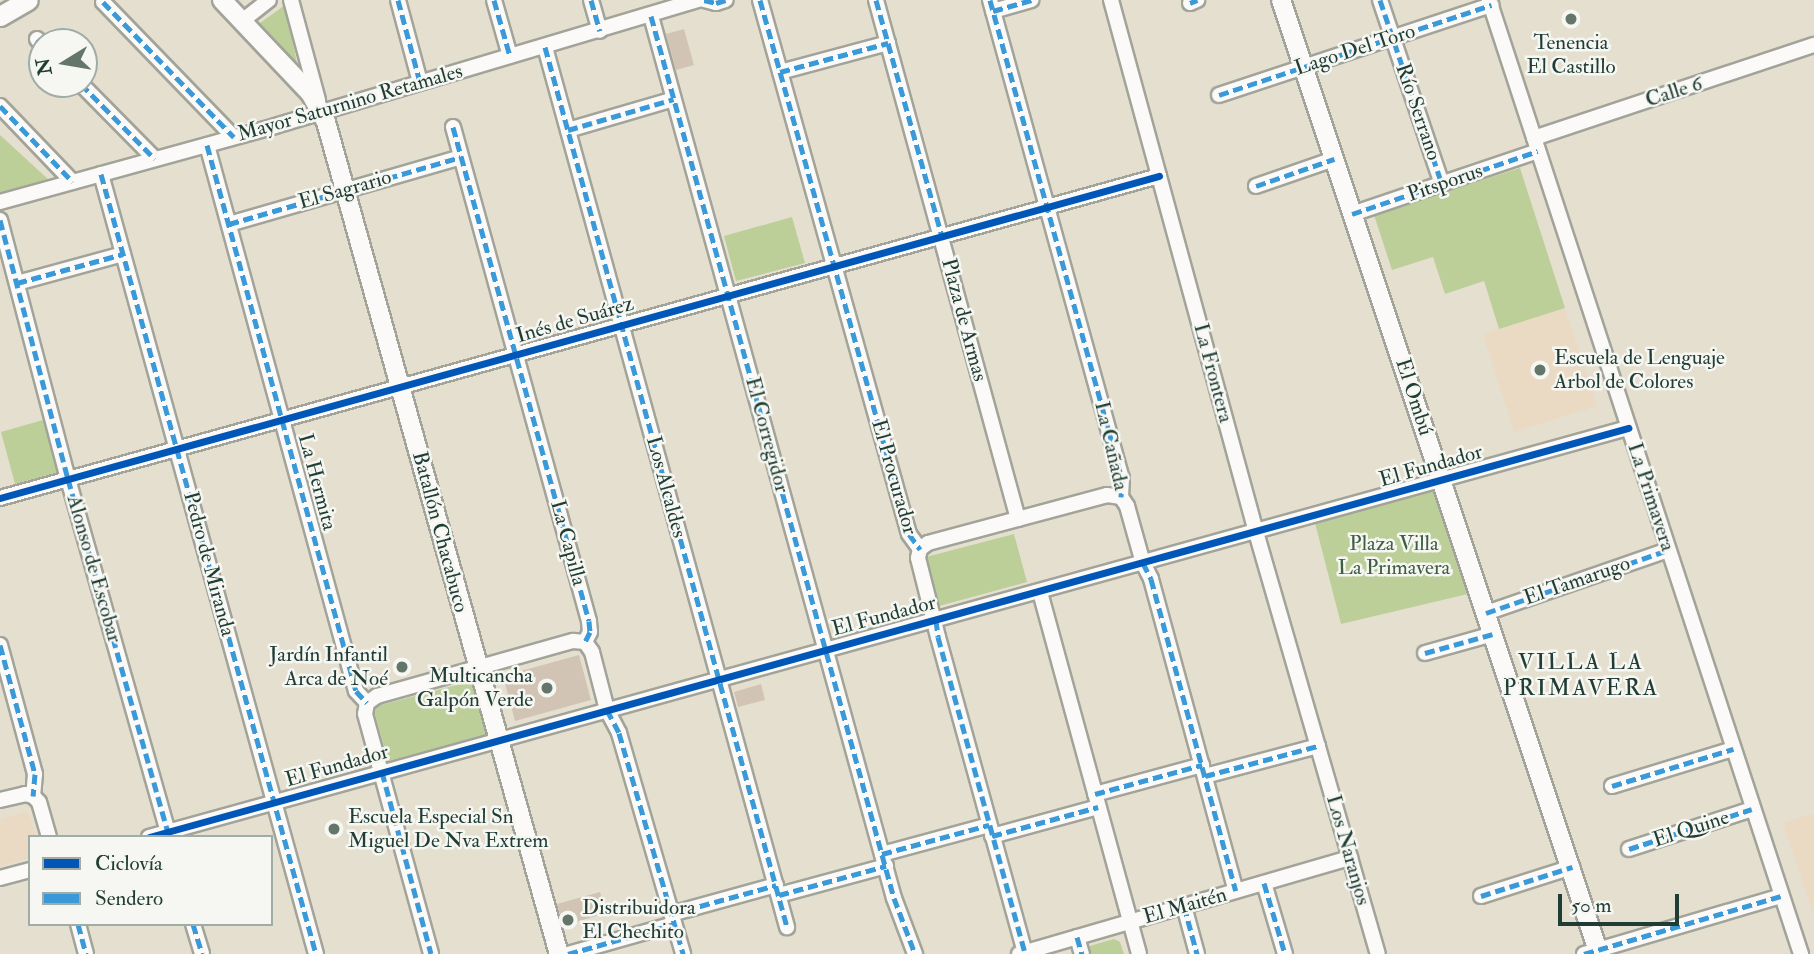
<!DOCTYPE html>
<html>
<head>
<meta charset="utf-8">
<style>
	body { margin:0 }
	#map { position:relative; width:1814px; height:954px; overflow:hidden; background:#e5dfcf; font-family:"IM FELL Double Pica",serif }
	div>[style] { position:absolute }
	.built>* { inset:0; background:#eadac4 }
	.green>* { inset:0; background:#bccf99 }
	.building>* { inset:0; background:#d2c4b5 }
	.roads { filter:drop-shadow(2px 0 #a2a399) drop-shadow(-2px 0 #a2a399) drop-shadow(0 2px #a2a399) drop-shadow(0 -2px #a2a399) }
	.minor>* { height:14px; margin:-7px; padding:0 7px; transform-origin:7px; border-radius:7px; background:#fbfaf8 }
	.tertiary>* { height:18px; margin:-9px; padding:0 9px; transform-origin:9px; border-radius:9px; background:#fbfaf8 }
	.secondary>* { height:19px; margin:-9.5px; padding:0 9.5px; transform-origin:9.5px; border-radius:9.5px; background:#fbfaf8 }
	.quiet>* { height:5px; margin-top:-2.5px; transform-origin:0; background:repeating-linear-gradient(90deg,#3a99d8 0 10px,transparent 0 15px) }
	.cycleway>* { height:7px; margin:-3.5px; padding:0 3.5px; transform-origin:3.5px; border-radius:3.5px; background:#0057b8 }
	.dots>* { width:19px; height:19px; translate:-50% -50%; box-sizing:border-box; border:4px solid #f6f6f2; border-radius:50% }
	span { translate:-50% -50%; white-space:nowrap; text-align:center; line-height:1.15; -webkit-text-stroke:5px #f6f6f2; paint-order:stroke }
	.poi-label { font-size:21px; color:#1f3d34 }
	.left { translate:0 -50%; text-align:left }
	.right { translate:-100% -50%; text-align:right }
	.street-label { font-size:21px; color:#1f3d34 }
	.park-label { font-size:21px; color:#3e5e42 }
	.neighbourhood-label { font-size:23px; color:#1f3d34; letter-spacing:2px }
	.legend { position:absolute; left:28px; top:835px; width:245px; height:91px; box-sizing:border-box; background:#f6f6f2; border:2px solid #a0aca6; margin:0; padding:9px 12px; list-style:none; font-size:21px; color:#1f3d34 }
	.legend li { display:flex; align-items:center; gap:14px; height:35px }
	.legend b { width:35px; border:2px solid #a0aca6 }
	.north { position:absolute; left:28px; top:28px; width:70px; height:70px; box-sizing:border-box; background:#f6f6f2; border:2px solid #a0aca6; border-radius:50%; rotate:259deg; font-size:19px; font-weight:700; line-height:28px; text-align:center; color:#1f3d34 }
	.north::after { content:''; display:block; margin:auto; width:24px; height:32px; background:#64766a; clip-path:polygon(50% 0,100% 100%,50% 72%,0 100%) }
	.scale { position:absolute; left:1558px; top:894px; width:121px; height:32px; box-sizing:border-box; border:4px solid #1f3d34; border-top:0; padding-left:9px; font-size:21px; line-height:24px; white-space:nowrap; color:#1f3d34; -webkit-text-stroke:5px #f6f6f2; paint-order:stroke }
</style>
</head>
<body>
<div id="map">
	<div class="built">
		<div style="clip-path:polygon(1565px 308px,1597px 406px,1514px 432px,1483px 334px)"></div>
		<div style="clip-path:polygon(24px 812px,29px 814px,36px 837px,30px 837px,30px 858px,0 866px,0 819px)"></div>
		<div style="clip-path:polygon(1814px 813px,1814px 916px,1783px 823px)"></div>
	</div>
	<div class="green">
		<div style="clip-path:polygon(285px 5px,297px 63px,260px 23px)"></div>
		<div style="clip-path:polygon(0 135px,49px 180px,0 193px)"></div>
		<div style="clip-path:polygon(1520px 168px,1565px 308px,1499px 329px,1484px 281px,1445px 294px,1433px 257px,1392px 270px,1374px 215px)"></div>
		<div style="clip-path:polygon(792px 217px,805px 263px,736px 281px,724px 236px)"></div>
		<div style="clip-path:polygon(43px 420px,58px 472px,15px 484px,1px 432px)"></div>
		<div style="clip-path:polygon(1438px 489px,1472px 593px,1341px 624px,1315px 523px)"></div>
		<div style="clip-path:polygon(1014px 534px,1027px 582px,939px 606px,926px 557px)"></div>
		<div style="clip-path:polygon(472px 681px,486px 735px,388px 761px,373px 707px)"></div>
		<div style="clip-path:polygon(1114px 939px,1120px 942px,1124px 954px,1088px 954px,1086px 947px)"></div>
	</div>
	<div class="building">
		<div style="clip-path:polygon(684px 29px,694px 65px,676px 70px,666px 34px)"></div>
		<div style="clip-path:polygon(579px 655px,591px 700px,515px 721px,503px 676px)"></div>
		<div style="clip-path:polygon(761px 684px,765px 700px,738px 707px,734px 692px)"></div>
		<div style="clip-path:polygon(600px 892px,606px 913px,563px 926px,557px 904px)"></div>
	</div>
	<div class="roads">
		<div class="minor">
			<div style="left:291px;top:0;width:104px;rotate:74.9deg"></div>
			<div style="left:398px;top:0;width:85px;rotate:75deg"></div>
			<div style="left:494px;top:0;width:58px;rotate:74.1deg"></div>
			<div style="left:591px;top:0;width:32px;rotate:74deg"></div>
			<div style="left:704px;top:0;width:12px;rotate:14deg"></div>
			<div style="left:716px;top:3px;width:10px;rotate:-17deg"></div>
			<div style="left:760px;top:0;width:554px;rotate:74.41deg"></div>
			<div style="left:909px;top:534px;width:19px;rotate:54deg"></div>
			<div style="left:876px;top:0;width:538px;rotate:74.7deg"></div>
			<div style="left:990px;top:0;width:496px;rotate:74.6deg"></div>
			<div style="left:1122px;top:478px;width:19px;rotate:93deg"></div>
			<div style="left:1121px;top:497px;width:11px;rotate:56deg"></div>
			<div style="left:1127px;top:506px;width:59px;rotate:74.3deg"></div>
			<div style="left:1143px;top:563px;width:18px;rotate:63deg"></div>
			<div style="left:1151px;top:579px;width:323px;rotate:74.8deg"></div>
			<div style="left:1111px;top:0;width:551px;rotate:74.75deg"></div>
			<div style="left:1256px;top:532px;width:439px;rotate:73.9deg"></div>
			<div style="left:1380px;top:0;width:194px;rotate:71.4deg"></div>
			<div style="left:1489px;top:0;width:1004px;rotate:71.89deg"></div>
			<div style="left:103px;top:2px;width:188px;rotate:45.9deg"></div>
			<div style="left:1190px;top:3px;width:8px;rotate:-23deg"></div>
			<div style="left:993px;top:11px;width:40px;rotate:-16deg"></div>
			<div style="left:651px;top:16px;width:915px;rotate:74.6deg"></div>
			<div style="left:894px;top:898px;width:60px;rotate:69.4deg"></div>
			<div style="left:242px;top:21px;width:34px;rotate:-38deg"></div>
			<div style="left:37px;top:39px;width:8px;rotate:50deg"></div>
			<div style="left:545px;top:47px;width:913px;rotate:74.62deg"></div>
			<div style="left:780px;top:72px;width:112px;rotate:-15deg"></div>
			<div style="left:81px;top:84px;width:105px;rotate:45.4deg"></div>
			<div style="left:1219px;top:95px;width:287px;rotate:-18.3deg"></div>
			<div style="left:0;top:106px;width:105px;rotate:46.2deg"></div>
			<div style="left:453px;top:127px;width:512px;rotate:74.61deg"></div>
			<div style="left:589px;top:621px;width:11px;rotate:85deg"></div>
			<div style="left:590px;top:632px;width:11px;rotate:117deg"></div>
			<div style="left:568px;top:130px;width:110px;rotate:-16.3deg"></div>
			<div style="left:1534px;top:138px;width:295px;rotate:-18.4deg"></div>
			<div style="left:207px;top:145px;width:566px;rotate:74.74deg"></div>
			<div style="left:356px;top:691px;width:16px;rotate:47deg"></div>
			<div style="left:101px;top:174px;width:809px;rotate:74.59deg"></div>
			<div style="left:1256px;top:186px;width:83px;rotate:-19.1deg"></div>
			<div style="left:0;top:202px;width:285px;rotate:-15.4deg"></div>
			<div style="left:275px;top:126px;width:442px;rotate:-16.6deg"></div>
			<div style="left:1352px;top:214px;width:196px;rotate:-18.7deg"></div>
			<div style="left:0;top:220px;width:268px;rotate:75.3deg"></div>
			<div style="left:68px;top:479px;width:372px;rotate:74.2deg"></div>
			<div style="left:229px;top:224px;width:241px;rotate:-16.1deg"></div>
			<div style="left:17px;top:283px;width:110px;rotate:-15.3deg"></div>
			<div style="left:0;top:498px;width:1203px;rotate:-15.53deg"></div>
			<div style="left:920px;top:549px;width:9px;rotate:103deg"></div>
			<div style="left:918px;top:558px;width:81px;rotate:75.8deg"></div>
			<div style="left:938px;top:637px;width:327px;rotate:74.6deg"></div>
			<div style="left:920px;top:549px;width:10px;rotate:-37deg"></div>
			<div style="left:928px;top:543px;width:185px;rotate:-15deg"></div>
			<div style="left:1107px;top:495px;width:14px;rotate:8deg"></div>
			<div style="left:1040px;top:592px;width:375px;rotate:74.7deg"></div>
			<div style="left:1486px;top:613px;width:193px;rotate:-19.1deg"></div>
			<div style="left:585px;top:642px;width:12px;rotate:55deg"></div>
			<div style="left:592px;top:652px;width:60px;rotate:75.5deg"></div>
			<div style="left:607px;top:710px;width:26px;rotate:62deg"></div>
			<div style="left:619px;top:733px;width:230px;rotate:73.8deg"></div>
			<div style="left:0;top:645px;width:134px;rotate:74.8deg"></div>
			<div style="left:35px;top:774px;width:22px;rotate:95deg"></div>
			<div style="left:1425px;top:653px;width:71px;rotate:-15.6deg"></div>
			<div style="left:367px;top:703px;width:11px;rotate:100deg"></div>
			<div style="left:365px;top:714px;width:249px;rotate:74.6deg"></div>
			<div style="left:367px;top:703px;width:12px;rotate:-35deg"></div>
			<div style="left:377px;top:696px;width:204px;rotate:-15.7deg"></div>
			<div style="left:573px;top:641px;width:12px;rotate:5deg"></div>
			<div style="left:1205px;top:776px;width:117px;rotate:-14.9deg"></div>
			<div style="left:1612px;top:786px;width:127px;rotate:-17deg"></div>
			<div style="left:1095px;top:794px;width:111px;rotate:-15.2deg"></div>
			<div style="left:33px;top:796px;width:8px;rotate:45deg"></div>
			<div style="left:39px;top:802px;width:36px;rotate:74deg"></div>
			<div style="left:0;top:800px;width:26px;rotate:-13deg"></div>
			<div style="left:25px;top:794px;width:8px;rotate:14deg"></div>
			<div style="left:992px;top:836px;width:110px;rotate:-15.3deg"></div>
			<div style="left:149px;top:837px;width:1535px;rotate:-15.46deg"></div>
			<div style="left:1629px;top:849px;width:129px;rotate:-18deg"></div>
			<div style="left:882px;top:854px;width:111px;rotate:-15.2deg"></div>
			<div style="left:0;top:878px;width:31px;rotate:-15deg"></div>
			<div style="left:1264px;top:883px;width:74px;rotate:73.5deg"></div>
			<div style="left:779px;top:895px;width:111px;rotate:-15.2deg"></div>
			<div style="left:1481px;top:896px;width:96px;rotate:-17.7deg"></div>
			<div style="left:1184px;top:906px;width:50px;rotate:74.8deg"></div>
			<div style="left:671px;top:914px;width:109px;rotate:-15.4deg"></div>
			<div style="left:78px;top:924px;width:31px;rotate:75deg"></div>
			<div style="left:193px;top:924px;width:31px;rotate:73deg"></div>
			<div style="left:1077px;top:937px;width:18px;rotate:74deg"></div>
			<div style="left:568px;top:954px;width:110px;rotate:-15.8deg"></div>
			<div style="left:1019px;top:954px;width:345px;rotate:-16.2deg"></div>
			<div style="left:1584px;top:954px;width:205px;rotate:-16.4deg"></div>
		</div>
		<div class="tertiary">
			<div style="left:222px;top:0;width:128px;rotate:46.6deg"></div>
			<div style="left:310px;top:93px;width:33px;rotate:61deg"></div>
			<div style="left:326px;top:122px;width:864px;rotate:74.36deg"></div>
			<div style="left:1281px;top:0;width:1006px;rotate:71.57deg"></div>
		</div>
		<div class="secondary">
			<div style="left:0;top:16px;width:32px;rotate:-30deg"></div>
		</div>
	</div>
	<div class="quiet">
		<div style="left:398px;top:0;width:85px;rotate:75deg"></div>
		<div style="left:494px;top:0;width:58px;rotate:74.1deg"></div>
		<div style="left:591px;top:0;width:32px;rotate:74deg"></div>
		<div style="left:704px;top:0;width:12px;rotate:14deg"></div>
		<div style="left:716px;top:3px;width:10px;rotate:-17deg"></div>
		<div style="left:760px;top:0;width:554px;rotate:74.41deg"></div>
		<div style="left:909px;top:534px;width:19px;rotate:54deg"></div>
		<div style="left:876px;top:0;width:246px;rotate:74.4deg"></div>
		<div style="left:990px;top:0;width:496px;rotate:74.6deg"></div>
		<div style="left:1122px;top:478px;width:19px;rotate:93deg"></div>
		<div style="left:1380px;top:0;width:194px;rotate:71.4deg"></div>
		<div style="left:103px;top:2px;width:188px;rotate:45.9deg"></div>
		<div style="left:1190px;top:3px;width:8px;rotate:-23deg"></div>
		<div style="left:993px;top:11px;width:40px;rotate:-16deg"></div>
		<div style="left:651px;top:16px;width:915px;rotate:74.6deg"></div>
		<div style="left:894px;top:898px;width:60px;rotate:69.4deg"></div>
		<div style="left:37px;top:39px;width:8px;rotate:50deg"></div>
		<div style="left:545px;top:47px;width:913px;rotate:74.62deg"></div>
		<div style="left:780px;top:72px;width:112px;rotate:-15deg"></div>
		<div style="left:81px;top:84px;width:105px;rotate:45.4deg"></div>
		<div style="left:1219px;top:95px;width:287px;rotate:-18.3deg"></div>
		<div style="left:0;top:106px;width:105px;rotate:46.2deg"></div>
		<div style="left:453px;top:127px;width:512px;rotate:74.61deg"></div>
		<div style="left:589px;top:621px;width:11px;rotate:85deg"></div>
		<div style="left:590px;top:632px;width:11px;rotate:117deg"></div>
		<div style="left:568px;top:130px;width:110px;rotate:-16.3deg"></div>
		<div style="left:207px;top:145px;width:566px;rotate:74.74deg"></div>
		<div style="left:356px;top:691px;width:16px;rotate:47deg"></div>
		<div style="left:101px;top:174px;width:809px;rotate:74.59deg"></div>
		<div style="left:1256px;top:186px;width:83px;rotate:-19.1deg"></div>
		<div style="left:1352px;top:214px;width:196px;rotate:-18.7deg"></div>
		<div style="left:0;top:220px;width:268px;rotate:75.3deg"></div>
		<div style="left:68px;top:479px;width:372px;rotate:74.2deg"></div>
		<div style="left:229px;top:224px;width:241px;rotate:-16.1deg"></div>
		<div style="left:17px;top:283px;width:110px;rotate:-15.3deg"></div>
		<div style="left:1143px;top:563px;width:18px;rotate:63deg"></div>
		<div style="left:1151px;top:579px;width:323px;rotate:74.8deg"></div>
		<div style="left:1486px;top:613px;width:193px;rotate:-19.1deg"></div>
		<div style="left:936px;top:620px;width:17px;rotate:83deg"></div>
		<div style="left:938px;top:637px;width:327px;rotate:74.6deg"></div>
		<div style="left:0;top:645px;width:134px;rotate:74.8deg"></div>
		<div style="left:35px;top:774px;width:22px;rotate:95deg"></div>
		<div style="left:1425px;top:653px;width:71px;rotate:-15.6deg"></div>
		<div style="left:607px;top:710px;width:26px;rotate:62deg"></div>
		<div style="left:619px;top:733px;width:230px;rotate:73.8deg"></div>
		<div style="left:382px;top:772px;width:188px;rotate:74.9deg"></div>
		<div style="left:1205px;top:776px;width:117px;rotate:-14.9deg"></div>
		<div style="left:1612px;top:786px;width:127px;rotate:-17deg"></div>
		<div style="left:1095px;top:794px;width:111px;rotate:-15.2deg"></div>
		<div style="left:992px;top:836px;width:110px;rotate:-15.3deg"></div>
		<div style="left:1629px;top:849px;width:129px;rotate:-18deg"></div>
		<div style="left:882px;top:854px;width:111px;rotate:-15.2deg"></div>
		<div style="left:1264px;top:883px;width:74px;rotate:73.5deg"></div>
		<div style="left:779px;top:895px;width:111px;rotate:-15.2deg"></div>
		<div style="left:1481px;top:896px;width:96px;rotate:-17.7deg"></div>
		<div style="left:1184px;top:906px;width:50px;rotate:74.8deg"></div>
		<div style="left:671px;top:914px;width:109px;rotate:-15.4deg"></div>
		<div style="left:78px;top:924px;width:31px;rotate:75deg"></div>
		<div style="left:193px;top:924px;width:31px;rotate:73deg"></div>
		<div style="left:1077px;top:937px;width:18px;rotate:74deg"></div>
		<div style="left:568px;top:954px;width:110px;rotate:-15.8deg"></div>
		<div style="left:1584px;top:954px;width:205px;rotate:-16.4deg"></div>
	</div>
	<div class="cycleway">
		<div style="left:0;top:498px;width:1203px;rotate:-15.53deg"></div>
		<div style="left:149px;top:837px;width:1535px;rotate:-15.46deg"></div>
	</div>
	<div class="dots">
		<div style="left:1571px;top:19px;background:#64766a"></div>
		<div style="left:1540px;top:370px;background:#64766a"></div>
		<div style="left:402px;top:667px;background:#64766a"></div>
		<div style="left:547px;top:688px;background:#64766a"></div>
		<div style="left:334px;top:829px;background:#64766a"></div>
		<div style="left:568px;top:920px;background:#64766a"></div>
	</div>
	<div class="poi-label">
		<span style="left:1571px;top:55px">Tenencia<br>El Castillo</span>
		<span class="left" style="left:1554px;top:370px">Escuela de Lenguaje<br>Arbol de Colores</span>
		<span class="right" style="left:388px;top:667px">Jardín Infantil<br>Arca de Noé</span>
		<span class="right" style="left:533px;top:688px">Multicancha<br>Galpón Verde</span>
		<span class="left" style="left:348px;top:829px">Escuela Especial Sn<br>Miguel De Nva Extrem</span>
		<span class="left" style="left:582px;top:920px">Distribuidora<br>El Chechito</span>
	</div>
	<div class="street-label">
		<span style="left:1355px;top:50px;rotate:-18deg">Lago Del Toro</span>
		<span style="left:1674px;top:92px;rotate:-18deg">Calle 6</span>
		<span style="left:350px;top:103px;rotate:-16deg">Mayor Saturnino Retamales</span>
		<span style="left:1418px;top:112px;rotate:71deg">Río Serrano</span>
		<span style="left:1445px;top:183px;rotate:-19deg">Pitsporus</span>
		<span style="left:345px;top:190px;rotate:-16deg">El Sagrario</span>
		<span style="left:575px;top:320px;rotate:-16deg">Inés de Suárez</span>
		<span style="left:964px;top:320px;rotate:75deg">Plaza de Armas</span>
		<span style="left:1213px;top:373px;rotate:75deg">La Frontera</span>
		<span style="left:1414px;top:397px;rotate:72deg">El Ombú</span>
		<span style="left:767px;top:435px;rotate:75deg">El Corregidor</span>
		<span style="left:1111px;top:446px;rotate:77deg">La Cañada</span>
		<span style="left:1431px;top:466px;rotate:-16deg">El Fundador</span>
		<span style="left:894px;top:477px;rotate:74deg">El Procurador</span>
		<span style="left:317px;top:482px;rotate:75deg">La Hermita</span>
		<span style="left:666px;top:487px;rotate:75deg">Los Alcaldes</span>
		<span style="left:1651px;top:497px;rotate:72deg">La Primavera</span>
		<span style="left:440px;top:532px;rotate:75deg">Batallón Chacabuco</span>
		<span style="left:568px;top:543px;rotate:75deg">La Capilla</span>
		<span style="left:209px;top:564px;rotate:75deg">Pedro de Miranda</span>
		<span style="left:94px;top:569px;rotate:74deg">Alonso de Escobar</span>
		<span style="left:1577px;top:581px;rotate:-19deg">El Tamarugo</span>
		<span style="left:884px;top:616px;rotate:-15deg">El Fundador</span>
		<span style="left:337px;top:766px;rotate:-16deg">El Fundador</span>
		<span style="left:1691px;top:829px;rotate:-18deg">El Quine</span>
		<span style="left:1348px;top:850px;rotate:74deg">Los Naranjos</span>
		<span style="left:1185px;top:906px;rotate:-16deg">El Maitén</span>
	</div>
	<div class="park-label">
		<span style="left:1394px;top:556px">Plaza Villa<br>La Primavera</span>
	</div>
	<div class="neighbourhood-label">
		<span style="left:1581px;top:675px">VILLA LA<br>PRIMAVERA</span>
	</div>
	<ul class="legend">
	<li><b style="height:9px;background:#0057b8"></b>Ciclovía</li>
	<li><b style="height:9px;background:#3a99d8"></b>Sendero</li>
	</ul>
	<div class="north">N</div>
	<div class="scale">50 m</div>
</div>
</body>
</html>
